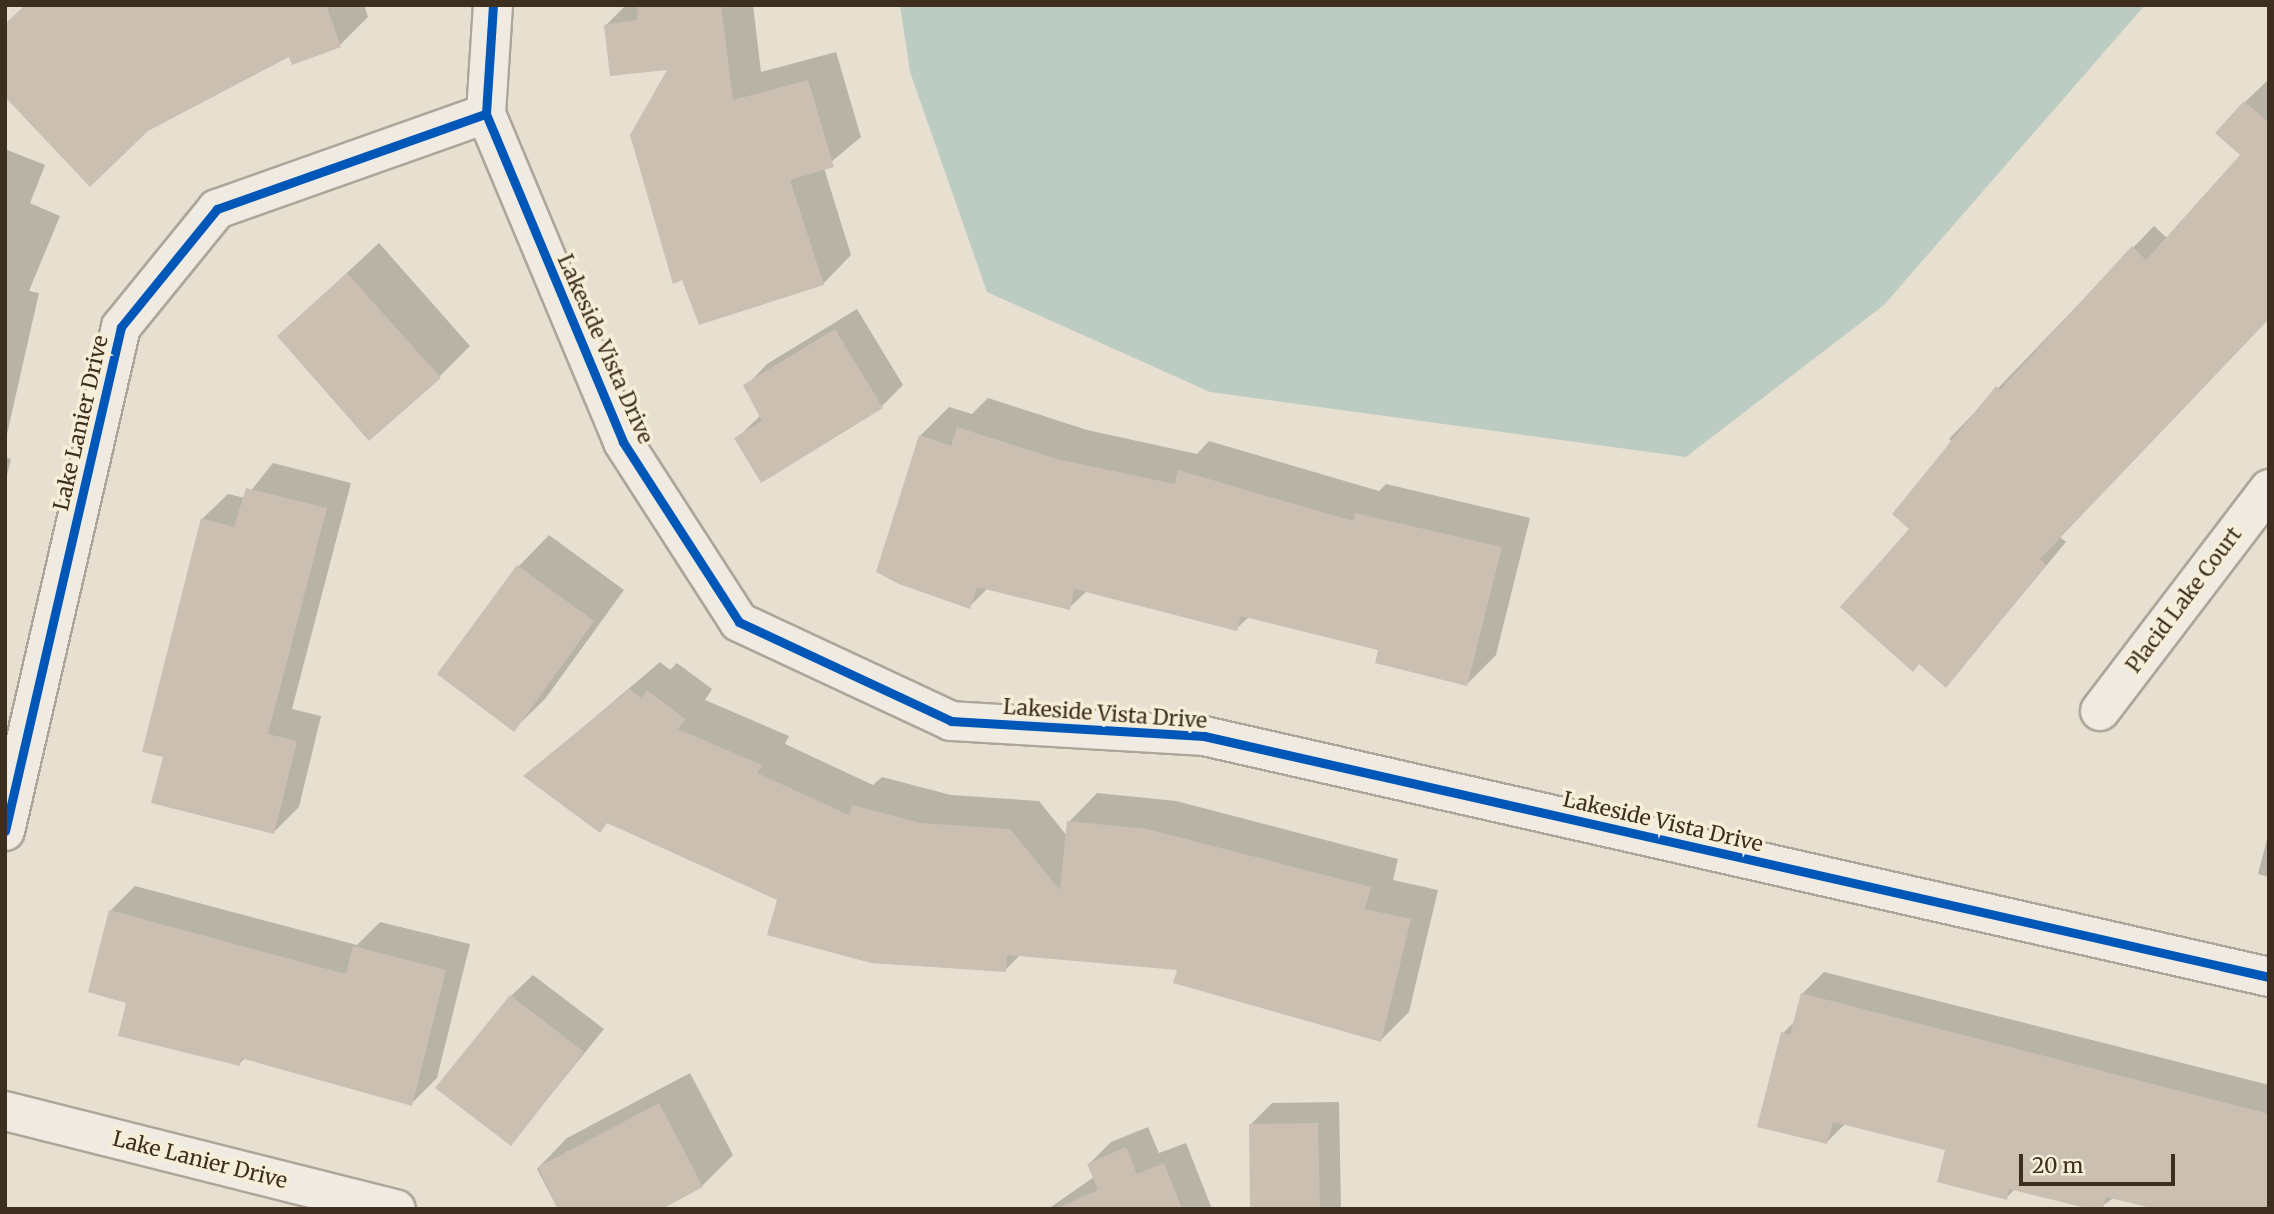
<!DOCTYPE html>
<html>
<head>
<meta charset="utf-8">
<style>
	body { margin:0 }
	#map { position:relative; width:2274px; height:1214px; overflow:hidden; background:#e7e0d1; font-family:Merriweather,serif }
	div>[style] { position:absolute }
	.water>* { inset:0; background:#bcccc2 }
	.shadow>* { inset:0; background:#0003 }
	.building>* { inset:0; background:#cbbfb2 }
	.roads { filter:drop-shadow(2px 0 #ada599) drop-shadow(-2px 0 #ada599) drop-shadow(0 2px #ada599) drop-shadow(0 -2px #ada599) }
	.minor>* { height:38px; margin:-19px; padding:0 19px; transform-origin:19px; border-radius:19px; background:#efebe3 }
	.cycleway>* { height:9px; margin:-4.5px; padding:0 4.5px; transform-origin:4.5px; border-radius:4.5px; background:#0057b8 }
	span { translate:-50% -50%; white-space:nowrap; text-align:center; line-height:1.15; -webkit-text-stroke:7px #f7eed8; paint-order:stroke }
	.street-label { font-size:21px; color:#3d2e20 }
	.frame { position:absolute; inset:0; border:7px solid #3d2e20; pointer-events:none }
	.scale { position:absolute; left:2019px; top:1154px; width:156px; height:32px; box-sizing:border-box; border:4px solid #3d2e20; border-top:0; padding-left:9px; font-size:21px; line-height:24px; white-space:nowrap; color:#3d2e20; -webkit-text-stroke:5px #f7eed8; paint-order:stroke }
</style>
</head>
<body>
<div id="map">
	<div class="water">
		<div style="clip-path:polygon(900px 5px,2145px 5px,1884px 305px,1686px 457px,1210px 392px,987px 292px,910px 72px)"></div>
	</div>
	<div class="shadow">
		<div style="clip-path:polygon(26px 5px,364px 5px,368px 17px,340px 45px,290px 55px)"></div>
		<div style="clip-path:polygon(626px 5px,753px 5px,761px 72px,836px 52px,861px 137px,824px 168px,851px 255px,823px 284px,670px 68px,606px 25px)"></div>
		<div style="clip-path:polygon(2267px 81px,2269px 315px,2060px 537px,2066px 542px,1946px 686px,1912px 529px,1954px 443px,1949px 439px,2154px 226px,2168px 239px,2243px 155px,2245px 102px)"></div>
		<div style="clip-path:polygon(5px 149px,45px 165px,30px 203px,60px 216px,29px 291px,39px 293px,5px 443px)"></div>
		<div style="clip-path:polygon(379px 243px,470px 346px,439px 377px,279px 336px)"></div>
		<div style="clip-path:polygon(857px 309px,903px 385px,882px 406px,736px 439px,761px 415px,746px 386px,767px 364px)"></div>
		<div style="clip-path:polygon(988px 398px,1087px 430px,1197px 454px,1209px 441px,1379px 491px,1386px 484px,1530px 518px,1496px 655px,1467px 684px,1380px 649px,1250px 616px,1236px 629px,1087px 591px,1069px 608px,988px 588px,969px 607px,920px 436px,949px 407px,972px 414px)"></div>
		<div style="clip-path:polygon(5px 457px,11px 459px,5px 483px)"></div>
		<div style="clip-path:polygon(273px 463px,351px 483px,292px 709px,321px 716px,299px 807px,274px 832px,165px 756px,202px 519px,228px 494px,245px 498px)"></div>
		<div style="clip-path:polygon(549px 535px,624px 590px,545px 699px,514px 729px,440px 674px,519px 566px)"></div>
		<div style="clip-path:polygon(660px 662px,670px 670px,677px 663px,712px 689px,705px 700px,789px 736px,785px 744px,873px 785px,882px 777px,951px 795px,1039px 801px,1067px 836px,1069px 822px,1097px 793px,1176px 801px,1398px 859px,1393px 880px,1438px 890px,1409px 1012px,1381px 1040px,1179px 968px,1020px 955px,1005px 970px,779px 900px,609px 821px,599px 831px,526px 776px)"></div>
		<div style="clip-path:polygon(2269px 832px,2269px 877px,2258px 874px)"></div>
		<div style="clip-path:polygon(135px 886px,357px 945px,380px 922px,470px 944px,437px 1078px,411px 1104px,245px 1058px,239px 1064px,129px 1002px,110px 911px)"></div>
		<div style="clip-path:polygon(1824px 972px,2269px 1085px,2269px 1209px,2115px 1197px,2098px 1209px,2016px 1188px,2006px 1198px,1947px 1149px,1845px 1124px,1827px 1142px,1783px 1033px,1796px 1020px,1802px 994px)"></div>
		<div style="clip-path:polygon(533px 975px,604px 1029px,511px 1144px,511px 996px)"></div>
		<div style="clip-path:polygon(690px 1073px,733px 1155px,702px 1186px,659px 1209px,558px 1209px,537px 1169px,567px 1138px)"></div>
		<div style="clip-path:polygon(1339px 1102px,1341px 1209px,1252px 1209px,1251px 1124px,1272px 1103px)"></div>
		<div style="clip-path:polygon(1148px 1127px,1159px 1153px,1186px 1143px,1212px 1209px,1048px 1209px,1094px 1177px,1089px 1164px,1111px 1142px)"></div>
	</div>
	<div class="building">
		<div style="clip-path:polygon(25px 5px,326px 5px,341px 47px,292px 65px,289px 57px,148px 131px,90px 187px,5px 97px,5px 24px)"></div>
		<div style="clip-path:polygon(638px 5px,721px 5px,733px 100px,808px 80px,834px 167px,790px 180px,824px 285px,699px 325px,682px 280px,673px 284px,630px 135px,667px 70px,610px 76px,604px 25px,637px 20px)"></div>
		<div style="clip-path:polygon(2244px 101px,2269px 123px,2269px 319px,2040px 559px,2046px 565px,1946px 688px,1919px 664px,1913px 672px,1840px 607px,1909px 529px,1892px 514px,1996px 386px,2000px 390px,2132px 246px,2146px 260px,2240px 155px,2215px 133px)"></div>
		<div style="clip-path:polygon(347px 273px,441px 378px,369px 441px,277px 336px)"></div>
		<div style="clip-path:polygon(835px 329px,883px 408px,761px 483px,734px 438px,762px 421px,743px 385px)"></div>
		<div style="clip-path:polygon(957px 427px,1057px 459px,1175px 484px,1178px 470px,1353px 521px,1355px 513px,1502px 547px,1467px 686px,1375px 663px,1378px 650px,1241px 616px,1237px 631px,1074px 589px,1070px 610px,977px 587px,970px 609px,899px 584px,876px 572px,919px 435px,951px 446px)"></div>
		<div style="clip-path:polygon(246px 488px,327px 508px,268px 734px,297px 741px,274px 834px,151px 803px,163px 757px,142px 752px,201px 518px,234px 527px)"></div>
		<div style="clip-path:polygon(517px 565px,594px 621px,514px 732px,437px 674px)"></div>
		<div style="clip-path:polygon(630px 689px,641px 698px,647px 690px,685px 719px,678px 729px,762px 765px,757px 773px,849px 815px,852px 805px,921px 823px,1010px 829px,1060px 890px,1067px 821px,1147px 829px,1371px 887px,1365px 909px,1411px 919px,1381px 1042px,1173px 983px,1177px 970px,1007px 955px,1006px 972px,871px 963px,767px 935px,777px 900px,607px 823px,600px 833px,523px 776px)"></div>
		<div style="clip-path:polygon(109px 910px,346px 974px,353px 946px,446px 970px,412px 1106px,241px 1058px,240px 1066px,118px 1036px,126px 1003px,88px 992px)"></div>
		<div style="clip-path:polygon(1801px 993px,2269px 1114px,2269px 1209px,2155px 1209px,2106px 1197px,2103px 1209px,2090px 1209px,2009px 1189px,2007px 1200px,1937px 1182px,1945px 1150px,1833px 1122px,1827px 1144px,1757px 1127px,1781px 1032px,1790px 1035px)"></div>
		<div style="clip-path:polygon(510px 995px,584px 1052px,511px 1146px,435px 1088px)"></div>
		<div style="clip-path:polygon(659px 1103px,703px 1187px,662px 1209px,558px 1209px,538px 1167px)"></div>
		<div style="clip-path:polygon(1318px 1123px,1320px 1209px,1250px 1209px,1249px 1124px)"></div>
		<div style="clip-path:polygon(1126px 1147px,1137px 1174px,1164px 1163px,1182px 1209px,1056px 1209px,1098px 1190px,1087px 1164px)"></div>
	</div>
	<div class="roads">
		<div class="minor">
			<div style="left:493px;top:5px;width:109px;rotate:93.7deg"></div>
			<div style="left:486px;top:114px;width:355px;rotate:67.3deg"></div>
			<div style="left:623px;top:442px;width:214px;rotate:57.2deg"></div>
			<div style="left:739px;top:622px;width:234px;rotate:25deg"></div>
			<div style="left:951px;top:721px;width:253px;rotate:3.4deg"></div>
			<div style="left:1204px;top:736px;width:1092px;rotate:12.75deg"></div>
			<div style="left:2100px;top:711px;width:279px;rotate:-52.7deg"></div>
			<div style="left:5px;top:831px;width:517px;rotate:-77.04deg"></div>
			<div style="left:121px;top:327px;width:152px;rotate:-50.9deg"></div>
			<div style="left:217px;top:209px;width:285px;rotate:-19.5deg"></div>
			<div style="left:5px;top:1111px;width:403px;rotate:14.1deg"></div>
		</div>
	</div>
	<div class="cycleway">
		<div style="left:493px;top:5px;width:109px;rotate:93.7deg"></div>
		<div style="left:486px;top:114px;width:355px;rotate:67.3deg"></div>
		<div style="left:623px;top:442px;width:214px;rotate:57.2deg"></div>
		<div style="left:739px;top:622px;width:234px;rotate:25deg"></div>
		<div style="left:951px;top:721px;width:253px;rotate:3.4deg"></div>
		<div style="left:1204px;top:736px;width:1092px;rotate:12.75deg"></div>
		<div style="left:5px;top:831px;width:517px;rotate:-77.04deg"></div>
		<div style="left:121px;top:327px;width:152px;rotate:-50.9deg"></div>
		<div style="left:217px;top:209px;width:285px;rotate:-19.5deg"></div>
	</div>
	<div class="street-label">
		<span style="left:605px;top:349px;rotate:66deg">Lakeside Vista Drive</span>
		<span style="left:81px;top:423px;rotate:-77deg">Lake Lanier Drive</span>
		<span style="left:2184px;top:600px;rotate:-53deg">Placid Lake Court</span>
		<span style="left:1105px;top:714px;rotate:4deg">Lakeside Vista Drive</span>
		<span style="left:1663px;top:822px;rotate:13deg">Lakeside Vista Drive</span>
		<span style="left:200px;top:1160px;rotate:14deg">Lake Lanier Drive</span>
	</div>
	<div class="frame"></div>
	<div class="scale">20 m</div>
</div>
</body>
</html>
